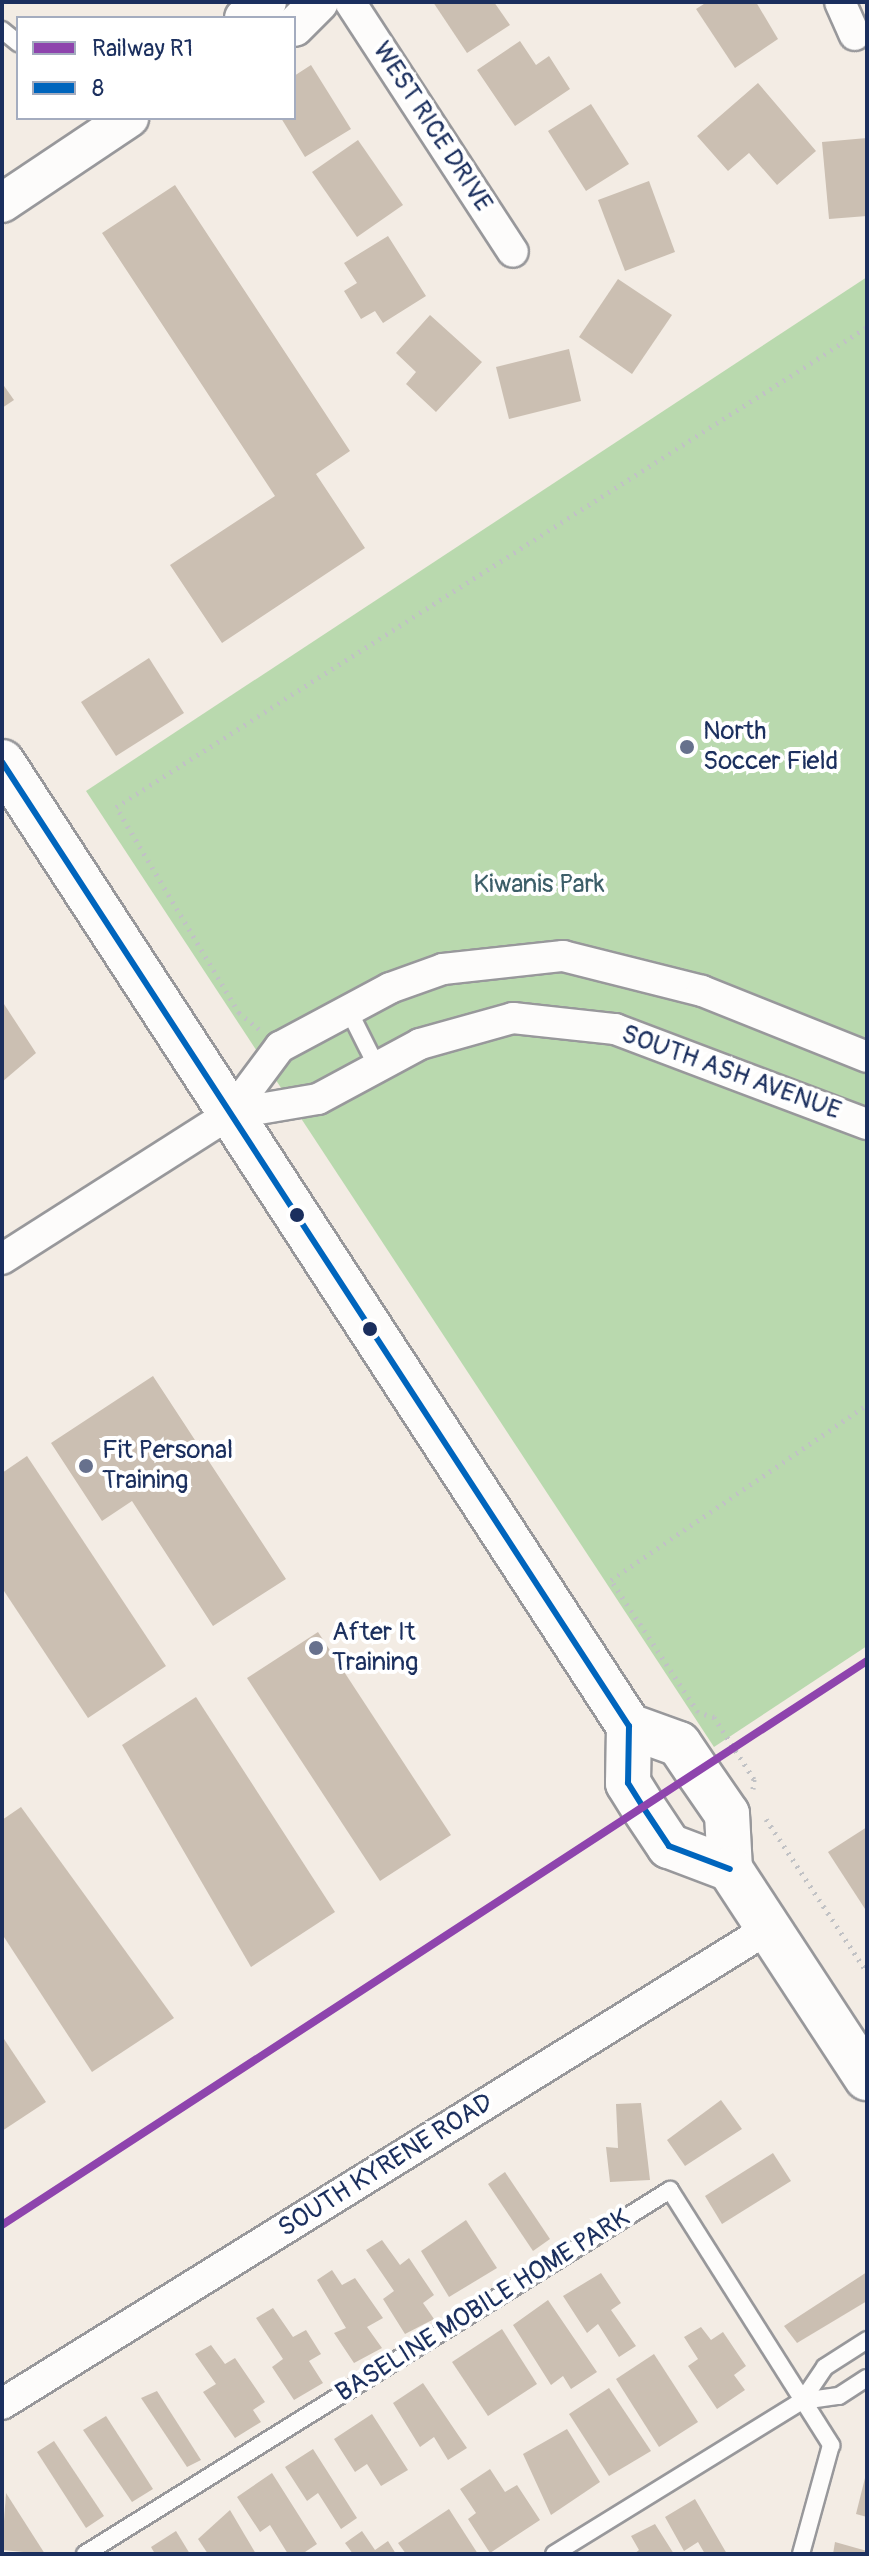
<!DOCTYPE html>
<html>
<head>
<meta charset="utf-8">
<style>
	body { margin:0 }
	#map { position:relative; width:869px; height:2556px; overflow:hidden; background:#f3ece4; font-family:Pangolin,sans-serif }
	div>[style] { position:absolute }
	.green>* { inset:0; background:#b9d9ae }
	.building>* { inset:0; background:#cbbfb2 }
	.path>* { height:5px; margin-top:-2.5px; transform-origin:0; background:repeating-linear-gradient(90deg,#c1c2c5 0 2px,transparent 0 8px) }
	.roads { filter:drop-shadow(2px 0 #98989b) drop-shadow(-2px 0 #98989b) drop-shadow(0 2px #98989b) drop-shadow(0 -2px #98989b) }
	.service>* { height:16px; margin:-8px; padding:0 8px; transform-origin:8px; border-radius:8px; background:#fdfcfb }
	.minor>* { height:30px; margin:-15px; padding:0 15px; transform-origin:15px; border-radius:15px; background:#fdfcfb }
	.tertiary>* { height:38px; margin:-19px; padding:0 19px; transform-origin:19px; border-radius:19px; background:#fdfcfb }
	.primary>* { height:44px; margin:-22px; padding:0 22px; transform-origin:22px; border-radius:22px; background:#fdfcfb }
	.bus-1>* { height:6px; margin:-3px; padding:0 3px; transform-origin:3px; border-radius:3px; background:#0065bd }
	.rail-1>* { height:8px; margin:-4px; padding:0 4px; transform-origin:4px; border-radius:4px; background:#8e44ad }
	.dots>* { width:22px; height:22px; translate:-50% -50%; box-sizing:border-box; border:4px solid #fff; border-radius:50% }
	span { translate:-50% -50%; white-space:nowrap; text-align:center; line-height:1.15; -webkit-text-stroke:8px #fff; paint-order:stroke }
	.street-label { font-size:26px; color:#1b2f5e }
	.poi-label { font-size:26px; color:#1b2f5e }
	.left { translate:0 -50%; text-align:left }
	.park-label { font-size:26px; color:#3c5e68 }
	.frame { position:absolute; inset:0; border:4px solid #1b2f5e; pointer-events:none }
	.legend { position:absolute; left:16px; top:16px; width:280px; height:104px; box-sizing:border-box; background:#fff; border:2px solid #a4acbf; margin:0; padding:10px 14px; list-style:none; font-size:24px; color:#1b2f5e }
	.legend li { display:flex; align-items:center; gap:16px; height:40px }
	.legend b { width:40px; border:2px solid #a4acbf }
</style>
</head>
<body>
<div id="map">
	<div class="green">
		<div style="clip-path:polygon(867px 277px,867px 1646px,714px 1747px,86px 791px)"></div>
	</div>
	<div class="building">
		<div style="clip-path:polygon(433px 2px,494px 2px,510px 25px,467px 53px)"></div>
		<div style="clip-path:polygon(707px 2px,756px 2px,778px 39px,735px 68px,696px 9px)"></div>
		<div style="clip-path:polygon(520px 41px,536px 65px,549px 56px,570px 89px,515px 126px,477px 70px)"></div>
		<div style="clip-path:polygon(311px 65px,351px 129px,305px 157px,281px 118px,294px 118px,294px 76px)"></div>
		<div style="clip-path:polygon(758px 83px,816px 151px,777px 185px,749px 153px,728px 171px,697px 136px)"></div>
		<div style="clip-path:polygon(591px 104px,629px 164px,586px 191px,548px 131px)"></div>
		<div style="clip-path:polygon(867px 138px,867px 216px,829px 219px,822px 142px)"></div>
		<div style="clip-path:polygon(358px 140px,403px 205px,357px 237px,312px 172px)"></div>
		<div style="clip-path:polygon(649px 181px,675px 252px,625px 271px,598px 200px)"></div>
		<div style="clip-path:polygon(175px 185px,350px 451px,316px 474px,365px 548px,222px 643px,170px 565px,275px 496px,102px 233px)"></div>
		<div style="clip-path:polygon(388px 236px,426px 296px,383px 323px,375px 311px,361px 319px,344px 291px,357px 283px,344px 263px)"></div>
		<div style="clip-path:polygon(618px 279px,672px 315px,632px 374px,579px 337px)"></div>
		<div style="clip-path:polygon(430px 315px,482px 362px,436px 412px,406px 384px,416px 372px,396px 353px)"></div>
		<div style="clip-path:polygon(569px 349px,581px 401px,509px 419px,496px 367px)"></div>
		<div style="clip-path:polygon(2px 383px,14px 400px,2px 408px)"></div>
		<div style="clip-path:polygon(149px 658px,184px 713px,116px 756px,81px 702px)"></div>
		<div style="clip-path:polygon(2px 1001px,36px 1053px,2px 1082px)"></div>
		<div style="clip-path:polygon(153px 1376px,286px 1579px,213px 1626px,132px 1501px,102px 1521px,51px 1443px)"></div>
		<div style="clip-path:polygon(27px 1456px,166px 1666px,88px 1718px,2px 1588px,2px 1473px)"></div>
		<div style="clip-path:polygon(318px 1632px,451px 1835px,380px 1881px,247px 1678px)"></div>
		<div style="clip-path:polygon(196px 1697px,335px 1912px,251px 1967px,122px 1745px)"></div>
		<div style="clip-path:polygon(21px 1807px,174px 2018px,92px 2072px,2px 1934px,2px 1820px)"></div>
		<div style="clip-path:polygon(867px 1827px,867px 1912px,828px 1852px)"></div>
		<div style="clip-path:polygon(2px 2036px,46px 2102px,2px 2131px)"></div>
		<div style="clip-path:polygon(721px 2100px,742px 2129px,685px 2166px,667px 2140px)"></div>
		<div style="clip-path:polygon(641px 2103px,650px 2180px,610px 2182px,606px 2147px,618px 2148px,616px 2104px)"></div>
		<div style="clip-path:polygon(773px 2153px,791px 2181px,722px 2224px,705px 2196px)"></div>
		<div style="clip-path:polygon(505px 2172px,550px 2239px,533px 2251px,488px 2184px)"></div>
		<div style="clip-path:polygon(466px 2220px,497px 2268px,449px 2297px,421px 2251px)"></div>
		<div style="clip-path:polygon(382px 2240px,400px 2265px,409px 2258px,434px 2295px,423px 2303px,434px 2319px,405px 2334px,383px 2299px,394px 2291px,366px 2250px)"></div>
		<div style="clip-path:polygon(332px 2270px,342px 2285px,355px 2278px,383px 2318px,367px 2327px,382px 2348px,354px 2363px,334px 2333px,346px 2328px,317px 2280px)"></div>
		<div style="clip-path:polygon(867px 2272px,867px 2301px,797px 2343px,784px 2326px)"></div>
		<div style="clip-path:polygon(601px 2273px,621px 2303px,611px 2310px,636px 2346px,619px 2357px,598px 2324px,587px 2333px,563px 2296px)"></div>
		<div style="clip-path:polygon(548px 2300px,597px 2372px,571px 2389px,563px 2376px,551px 2385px,513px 2325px)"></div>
		<div style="clip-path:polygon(273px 2308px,293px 2337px,306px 2330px,321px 2354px,309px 2361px,323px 2383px,294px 2400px,272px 2367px,283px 2359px,256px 2318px)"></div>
		<div style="clip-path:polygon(701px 2327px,711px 2340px,723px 2332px,746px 2366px,734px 2375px,745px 2390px,717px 2409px,688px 2366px,698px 2359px,684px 2337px)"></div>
		<div style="clip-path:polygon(502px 2329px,537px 2384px,488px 2416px,452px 2362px)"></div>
		<div style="clip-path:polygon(211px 2345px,225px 2364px,235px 2358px,265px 2402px,253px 2410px,261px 2422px,235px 2438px,203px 2392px,216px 2384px,195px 2354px)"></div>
		<div style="clip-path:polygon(654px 2354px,698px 2422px,659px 2447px,616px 2379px)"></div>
		<div style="clip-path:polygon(423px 2383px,467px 2448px,448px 2460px,434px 2437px,420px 2447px,393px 2403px)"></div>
		<div style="clip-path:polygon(609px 2388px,651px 2451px,609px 2476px,569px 2414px)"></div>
		<div style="clip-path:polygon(157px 2391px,201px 2460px,187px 2467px,141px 2398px)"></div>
		<div style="clip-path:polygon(372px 2414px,408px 2470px,381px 2486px,367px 2464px,355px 2472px,334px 2439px)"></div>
		<div style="clip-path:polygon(106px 2416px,153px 2489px,132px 2502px,83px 2430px)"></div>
		<div style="clip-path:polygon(567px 2429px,600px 2482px,551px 2515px,523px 2454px)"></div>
		<div style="clip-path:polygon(54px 2441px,104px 2516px,86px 2528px,37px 2452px)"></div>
		<div style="clip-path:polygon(313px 2449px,357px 2518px,341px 2529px,318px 2493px,307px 2501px,285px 2467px)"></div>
		<div style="clip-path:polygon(490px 2469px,505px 2492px,517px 2485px,540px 2520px,490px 2553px,468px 2519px,476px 2513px,460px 2489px)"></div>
		<div style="clip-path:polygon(272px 2473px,317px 2544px,302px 2554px,288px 2554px,270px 2525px,260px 2532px,237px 2497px)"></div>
		<div style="clip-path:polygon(866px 2474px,867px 2474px,867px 2517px,856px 2514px)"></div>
		<div style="clip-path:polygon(6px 2493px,45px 2554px,2px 2550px)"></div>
		<div style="clip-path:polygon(695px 2499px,727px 2554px,705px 2554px,698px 2542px,684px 2551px,665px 2517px)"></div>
		<div style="clip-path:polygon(449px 2509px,478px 2554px,406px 2554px,398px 2543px)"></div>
		<div style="clip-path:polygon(230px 2510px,256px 2554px,208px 2554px,198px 2539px)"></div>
		<div style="clip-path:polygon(655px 2524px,674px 2554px,634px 2554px,639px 2550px,631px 2536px)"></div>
		<div style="clip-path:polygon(176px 2531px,190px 2554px,155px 2554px,151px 2547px)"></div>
		<div style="clip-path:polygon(362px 2531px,375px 2550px,388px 2541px,396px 2554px,353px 2554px,345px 2543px)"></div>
		<div style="clip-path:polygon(835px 2542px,867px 2551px,867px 2554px,833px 2554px)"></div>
	</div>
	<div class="path">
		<div style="left:259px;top:1029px;width:26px;rotate:-141deg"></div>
		<div style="left:239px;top:1013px;width:240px;rotate:-120.8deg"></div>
		<div style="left:116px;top:807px;width:891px;rotate:-32.58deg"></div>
		<div style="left:753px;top:1789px;width:10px;rotate:-84deg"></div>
		<div style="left:754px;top:1779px;width:74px;rotate:-122.8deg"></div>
		<div style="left:714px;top:1717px;width:17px;rotate:-163deg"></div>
		<div style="left:698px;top:1712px;width:158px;rotate:-123.4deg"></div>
		<div style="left:611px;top:1580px;width:310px;rotate:-34.4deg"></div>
		<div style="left:766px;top:1819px;width:183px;rotate:56.6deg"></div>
	</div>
	<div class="roads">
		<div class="service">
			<div style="left:2px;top:30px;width:21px;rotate:39deg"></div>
			<div style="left:348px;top:1009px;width:63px;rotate:63.4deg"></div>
			<div style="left:802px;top:2401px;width:37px;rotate:-8deg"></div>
			<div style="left:839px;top:2396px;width:33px;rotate:-33deg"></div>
			<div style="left:85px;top:2554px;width:689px;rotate:-31.89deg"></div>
			<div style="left:670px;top:2190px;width:302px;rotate:57.7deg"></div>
			<div style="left:831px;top:2445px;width:113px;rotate:105.4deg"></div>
			<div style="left:554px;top:2554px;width:291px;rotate:-31.7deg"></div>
			<div style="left:802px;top:2401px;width:41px;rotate:-55.9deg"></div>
			<div style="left:825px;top:2367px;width:50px;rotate:-32.7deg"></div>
		</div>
		<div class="minor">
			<div style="left:350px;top:2px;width:298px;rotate:56.9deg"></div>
			<div style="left:840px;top:2px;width:36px;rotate:66deg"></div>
			<div style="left:230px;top:1114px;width:89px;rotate:-9.7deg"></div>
			<div style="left:318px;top:1099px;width:116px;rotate:-28.3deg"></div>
			<div style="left:420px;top:1044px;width:97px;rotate:-15.6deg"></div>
			<div style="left:513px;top:1018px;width:103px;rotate:6.2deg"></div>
			<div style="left:615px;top:1029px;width:269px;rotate:20.7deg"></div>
			<div style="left:2px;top:1259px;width:270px;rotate:-32.5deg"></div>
			<div style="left:230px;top:1114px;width:84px;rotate:-53.3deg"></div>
			<div style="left:280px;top:1047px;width:125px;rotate:-28.2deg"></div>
			<div style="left:390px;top:988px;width:56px;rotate:-19.7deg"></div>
			<div style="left:443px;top:969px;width:121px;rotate:-6.2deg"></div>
			<div style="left:563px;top:956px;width:143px;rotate:14.1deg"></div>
			<div style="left:702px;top:991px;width:178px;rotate:21.8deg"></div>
			<div style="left:2px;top:2404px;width:903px;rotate:-31.82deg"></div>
		</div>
		<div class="tertiary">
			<div style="left:244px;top:18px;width:28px;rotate:-35deg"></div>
			<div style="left:294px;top:27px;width:35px;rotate:-45deg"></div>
			<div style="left:2px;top:203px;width:153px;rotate:-33.8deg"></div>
		</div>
		<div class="primary">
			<div style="left:2px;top:762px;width:1150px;rotate:56.96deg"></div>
			<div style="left:629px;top:1726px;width:57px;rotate:91deg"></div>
			<div style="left:628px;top:1783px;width:28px;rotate:58deg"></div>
			<div style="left:643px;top:1807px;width:47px;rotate:56.3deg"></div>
			<div style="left:669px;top:1846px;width:65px;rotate:20.7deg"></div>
			<div style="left:629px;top:1726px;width:53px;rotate:19.8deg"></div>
			<div style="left:679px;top:1744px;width:34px;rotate:56deg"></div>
			<div style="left:698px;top:1772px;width:51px;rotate:55.4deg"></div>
			<div style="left:727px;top:1814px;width:55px;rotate:86.9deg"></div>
			<div style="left:730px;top:1869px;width:250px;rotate:56.8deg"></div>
		</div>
	</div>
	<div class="bus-1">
		<div style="left:2px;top:762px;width:1150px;rotate:56.96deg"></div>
		<div style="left:629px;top:1726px;width:57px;rotate:91deg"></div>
		<div style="left:628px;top:1783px;width:28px;rotate:58deg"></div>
		<div style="left:643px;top:1807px;width:47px;rotate:56.3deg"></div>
		<div style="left:669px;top:1846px;width:65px;rotate:20.7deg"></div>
	</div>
	<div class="rail-1">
		<div style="left:2px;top:2225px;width:1033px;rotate:-33.11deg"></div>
	</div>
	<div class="dots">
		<div style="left:687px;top:747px;background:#67718d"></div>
		<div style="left:297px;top:1215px;background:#1b2f5e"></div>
		<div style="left:370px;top:1329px;background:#1b2f5e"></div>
		<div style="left:86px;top:1466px;background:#67718d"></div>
		<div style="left:316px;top:1648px;background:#67718d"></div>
	</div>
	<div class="street-label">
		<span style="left:432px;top:127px;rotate:57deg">WEST RICE DRIVE</span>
		<span style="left:731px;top:1073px;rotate:20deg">SOUTH ASH AVENUE</span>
		<span style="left:386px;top:2166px;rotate:-32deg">SOUTH KYRENE ROAD</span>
		<span style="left:483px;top:2306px;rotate:-32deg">BASELINE MOBILE HOME PARK</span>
	</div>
	<div class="poi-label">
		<span class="left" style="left:703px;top:747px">North<br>Soccer Field</span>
		<span class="left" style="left:102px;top:1466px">Fit Personal<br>Training</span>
		<span class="left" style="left:332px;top:1648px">After It<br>Training</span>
	</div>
	<div class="park-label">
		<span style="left:539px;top:885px">Kiwanis Park</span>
	</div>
	<div class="frame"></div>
	<ul class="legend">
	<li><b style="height:10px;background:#8e44ad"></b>Railway R1</li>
	<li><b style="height:10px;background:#0065bd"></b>8</li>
	</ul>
</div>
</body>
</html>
